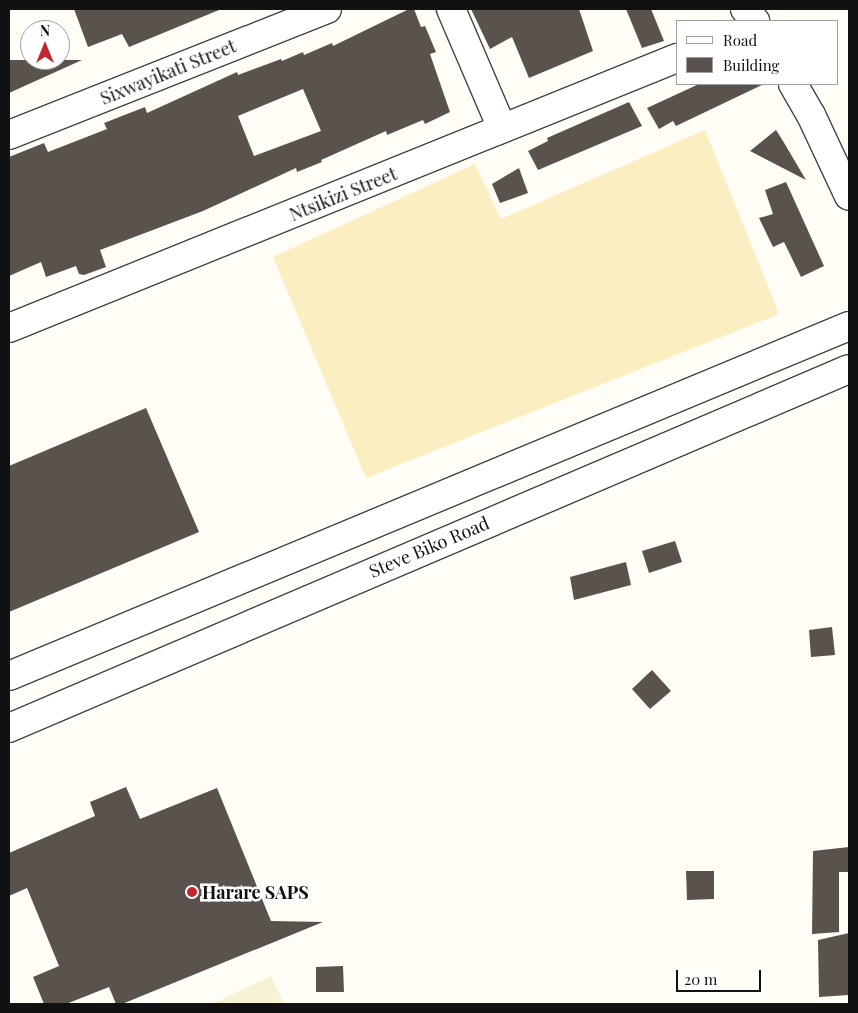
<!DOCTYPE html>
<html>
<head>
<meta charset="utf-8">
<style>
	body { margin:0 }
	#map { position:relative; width:858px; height:1013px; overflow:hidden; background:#fffdf5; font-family:"Playfair Display",serif }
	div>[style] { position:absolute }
	.farmland>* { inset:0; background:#f6f3d4 }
	.sand>* { inset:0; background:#fbeec1 }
	.building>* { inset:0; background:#5a524d }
	.roads { filter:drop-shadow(1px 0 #444) drop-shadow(-1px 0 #444) drop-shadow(0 1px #444) drop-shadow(0 -1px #444) }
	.minor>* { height:28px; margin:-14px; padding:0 14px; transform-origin:14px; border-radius:14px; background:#fff }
	.dots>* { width:14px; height:14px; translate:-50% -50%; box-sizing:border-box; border:2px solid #fff; border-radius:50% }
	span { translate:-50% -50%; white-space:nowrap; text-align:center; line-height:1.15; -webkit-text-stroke:5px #fff; paint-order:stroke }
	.street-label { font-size:18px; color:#111 }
	.poi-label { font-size:18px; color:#111; font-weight:700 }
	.left { translate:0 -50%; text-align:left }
	.frame { position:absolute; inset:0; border:10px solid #111; pointer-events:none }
	.legend { position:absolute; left:676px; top:20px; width:162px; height:65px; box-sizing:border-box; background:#fff; border:1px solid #a0a0a0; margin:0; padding:6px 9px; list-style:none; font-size:15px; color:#111 }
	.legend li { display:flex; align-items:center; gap:10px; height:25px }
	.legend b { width:25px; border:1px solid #a0a0a0 }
	.north { position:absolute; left:20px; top:20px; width:50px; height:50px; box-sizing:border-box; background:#fff; border:1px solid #a0a0a0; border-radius:50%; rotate:0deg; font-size:14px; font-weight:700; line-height:20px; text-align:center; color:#111 }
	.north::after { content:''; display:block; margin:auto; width:18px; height:22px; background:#c4262e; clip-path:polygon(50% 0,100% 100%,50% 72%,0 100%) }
	.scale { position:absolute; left:676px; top:970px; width:85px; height:22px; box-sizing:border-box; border:2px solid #111; border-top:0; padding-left:6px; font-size:15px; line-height:18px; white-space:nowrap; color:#111; -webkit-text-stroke:4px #fff; paint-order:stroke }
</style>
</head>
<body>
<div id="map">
	<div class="farmland">
		<div style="clip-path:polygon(271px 976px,284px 1004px,212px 1004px)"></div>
	</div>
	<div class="sand">
		<div style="clip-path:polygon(705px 130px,779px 314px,366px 478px,273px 257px,475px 164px,501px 219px)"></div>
	</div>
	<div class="building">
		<div style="clip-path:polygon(74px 9px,219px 9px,219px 10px,129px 47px,122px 34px,88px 47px)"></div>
		<div style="clip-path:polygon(evenodd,409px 9px,414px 9px,421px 27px,425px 26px,436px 52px,430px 54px,450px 112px,425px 124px,423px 120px,387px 135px,386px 131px,321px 160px,322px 162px,297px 172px,296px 168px,203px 211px,100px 250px,106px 267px,84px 275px,79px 274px,76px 266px,46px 277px,41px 262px,9px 276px,9px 157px,44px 143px,48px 152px,107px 129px,104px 123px,145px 107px,147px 113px,237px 72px,238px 75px,281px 59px,282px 61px,303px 52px,304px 55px,332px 43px,333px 46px,409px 9px,303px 89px,321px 131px,254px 156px,238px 116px,303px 89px)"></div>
		<div style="clip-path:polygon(471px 9px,579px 9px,593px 51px,529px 78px,512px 37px,490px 49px)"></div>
		<div style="clip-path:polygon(626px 9px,651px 9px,664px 41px,642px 48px)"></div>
		<div style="clip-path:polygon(9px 60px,82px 60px,9px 93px)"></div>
		<div style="clip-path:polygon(699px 84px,764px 84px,676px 126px,673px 121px,659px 129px,647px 108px)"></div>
		<div style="clip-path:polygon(629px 102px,642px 126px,538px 170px,528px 151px,548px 141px,547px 138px)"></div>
		<div style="clip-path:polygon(776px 130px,783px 141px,806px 180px,750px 151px)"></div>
		<div style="clip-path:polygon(519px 168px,528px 193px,500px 203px,492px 184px)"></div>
		<div style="clip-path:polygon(786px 182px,824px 266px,801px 277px,784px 242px,773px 247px,759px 218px,773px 214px,765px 190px)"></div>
		<div style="clip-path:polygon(146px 408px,199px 532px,9px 612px,9px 466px)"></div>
		<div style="clip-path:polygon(675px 541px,682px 562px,649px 573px,642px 551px)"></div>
		<div style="clip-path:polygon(626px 562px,631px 585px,574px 600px,570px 577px)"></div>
		<div style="clip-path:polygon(832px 627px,835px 655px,811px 657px,809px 630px)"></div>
		<div style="clip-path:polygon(652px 670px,671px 691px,650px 709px,632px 689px)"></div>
		<div style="clip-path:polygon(126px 787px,140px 819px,217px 788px,271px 921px,323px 922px,122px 1004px,116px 1004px,109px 987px,66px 1004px,44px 1004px,33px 977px,59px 966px,27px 888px,9px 896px,9px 853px,95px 816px,90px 802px)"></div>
		<div style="clip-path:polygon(849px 847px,849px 872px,839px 872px,839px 932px,812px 934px,813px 851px)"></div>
		<div style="clip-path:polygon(686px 871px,714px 871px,714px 899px,687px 900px)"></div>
		<div style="clip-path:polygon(849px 933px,849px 995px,819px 997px,818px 940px)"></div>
		<div style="clip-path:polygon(343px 966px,344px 992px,316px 992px,316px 967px)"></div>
	</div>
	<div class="roads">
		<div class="minor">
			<div style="left:451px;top:9px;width:129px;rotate:66.8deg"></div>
			<div style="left:745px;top:9px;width:16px;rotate:50deg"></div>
			<div style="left:793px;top:84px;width:36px;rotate:60deg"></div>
			<div style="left:811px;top:115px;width:89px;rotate:64.9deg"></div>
			<div style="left:9px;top:135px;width:342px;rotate:-21.6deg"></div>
			<div style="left:9px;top:328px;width:721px;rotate:-22.01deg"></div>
			<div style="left:9px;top:676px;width:910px;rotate:-22.62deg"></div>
			<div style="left:9px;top:728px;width:913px;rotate:-23.14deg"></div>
		</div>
	</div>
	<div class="dots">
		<div style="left:192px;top:892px;background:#c4262e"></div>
	</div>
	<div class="street-label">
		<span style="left:168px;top:72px;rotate:-22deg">Sixwayikati Street</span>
		<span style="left:343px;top:194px;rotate:-22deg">Ntsikizi Street</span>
		<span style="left:429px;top:547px;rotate:-23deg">Steve Biko Road</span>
	</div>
	<div class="poi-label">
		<span class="left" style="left:202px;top:892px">Harare SAPS</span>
	</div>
	<div class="frame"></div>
	<ul class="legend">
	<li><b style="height:6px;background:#fff"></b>Road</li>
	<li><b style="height:14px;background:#5a524d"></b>Building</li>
	</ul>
	<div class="north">N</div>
	<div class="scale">20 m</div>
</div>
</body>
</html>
